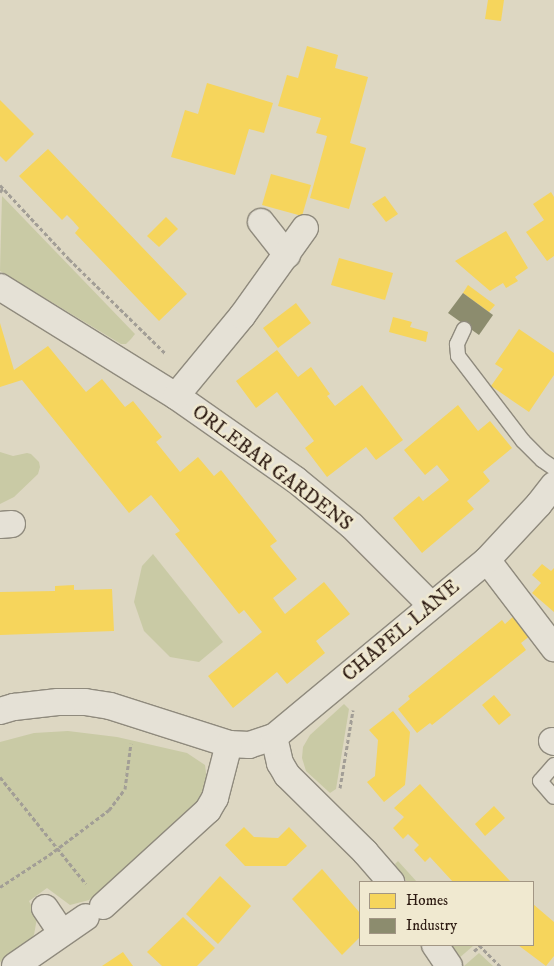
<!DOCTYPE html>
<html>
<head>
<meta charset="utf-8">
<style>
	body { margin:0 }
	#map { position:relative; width:554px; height:966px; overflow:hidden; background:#ddd7c2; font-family:"IM FELL DW Pica",serif }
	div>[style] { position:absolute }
	.green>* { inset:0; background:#c9caa5 }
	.homes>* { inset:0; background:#f6d55c }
	.industry>* { inset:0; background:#8c8c6e }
	.path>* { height:3px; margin-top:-1.5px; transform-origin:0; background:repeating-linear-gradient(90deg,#a29e96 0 4px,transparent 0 6.5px) }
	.roads { filter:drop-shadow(1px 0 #8f8a7d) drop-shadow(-1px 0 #8f8a7d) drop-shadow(0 1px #8f8a7d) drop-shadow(0 -1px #8f8a7d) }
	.lane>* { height:14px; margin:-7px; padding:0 7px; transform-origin:7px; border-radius:7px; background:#e5e1d6 }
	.street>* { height:26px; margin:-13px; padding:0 13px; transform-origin:13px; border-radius:13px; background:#e5e1d6 }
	span { translate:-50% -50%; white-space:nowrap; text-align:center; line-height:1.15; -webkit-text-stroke:5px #f0e9d0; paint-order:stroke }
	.street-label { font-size:20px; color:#2c1a11 }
	.legend { position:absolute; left:359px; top:881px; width:175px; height:65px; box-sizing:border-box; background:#f0e9d0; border:1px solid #a29684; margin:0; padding:6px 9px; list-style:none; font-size:15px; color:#2c1a11 }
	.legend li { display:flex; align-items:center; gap:10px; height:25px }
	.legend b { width:25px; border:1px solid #a29684 }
</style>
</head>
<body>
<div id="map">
	<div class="green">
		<div style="clip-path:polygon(2px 196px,135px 334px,131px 339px,126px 344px,121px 344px,0 271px)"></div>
		<div style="clip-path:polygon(0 452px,13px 456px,27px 453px,31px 454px,39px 462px,40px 467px,38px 474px,14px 497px,0 504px)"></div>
		<div style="clip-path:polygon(153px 554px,223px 642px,199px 662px,170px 657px,144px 631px,134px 602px,142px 566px)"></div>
		<div style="clip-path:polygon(344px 704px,349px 709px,336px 789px,330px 793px,306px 771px,302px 758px,303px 747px,310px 735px)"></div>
		<div style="clip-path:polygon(68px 731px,117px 737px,187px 753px,205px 765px,207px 781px,196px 805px,171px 831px,89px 900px,70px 905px,47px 888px,29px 901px,37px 918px,34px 935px,25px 946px,0 962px,0 742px,34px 733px)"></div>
		<div style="clip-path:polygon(398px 861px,417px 882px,407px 882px,395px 864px)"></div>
		<div style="clip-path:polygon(448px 945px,472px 945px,473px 946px,458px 959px)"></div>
		<div style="clip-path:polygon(479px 953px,493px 966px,464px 966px)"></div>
	</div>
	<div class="homes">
		<div style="clip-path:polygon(488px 0,504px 0,501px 21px,485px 19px)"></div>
		<div style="clip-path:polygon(307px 46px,338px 55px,335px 68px,368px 77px,350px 143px,366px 148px,349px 209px,310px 198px,327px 136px,316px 133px,321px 118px,278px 106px,287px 75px,298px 78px)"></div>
		<div style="clip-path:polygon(207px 83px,273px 103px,264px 133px,249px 129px,235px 175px,171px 157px,185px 110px,198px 114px)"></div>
		<div style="clip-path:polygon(0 100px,34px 134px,6px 162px,0 156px)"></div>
		<div style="clip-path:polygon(48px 149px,187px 294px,159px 321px,75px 233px,79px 228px,73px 221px,67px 215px,62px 220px,19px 176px)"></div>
		<div style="clip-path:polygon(271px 174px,311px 185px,302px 216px,262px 205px)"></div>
		<div style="clip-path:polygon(551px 192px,554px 197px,554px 256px,547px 261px,526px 232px,544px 220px,533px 204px)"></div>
		<div style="clip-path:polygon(385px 196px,398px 214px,386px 222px,372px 204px)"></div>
		<div style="clip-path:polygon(166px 217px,178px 229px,159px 247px,147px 236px)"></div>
		<div style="clip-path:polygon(506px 231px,528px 268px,515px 277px,518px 281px,506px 288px,503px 283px,490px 291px,455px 261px)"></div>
		<div style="clip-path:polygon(339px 258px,393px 273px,385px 300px,331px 285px)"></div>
		<div style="clip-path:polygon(468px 285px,495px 305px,489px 312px,463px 293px)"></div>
		<div style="clip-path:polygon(296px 303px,311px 323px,278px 348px,263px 328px)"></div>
		<div style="clip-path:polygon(393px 317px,412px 322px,410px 327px,428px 332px,426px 342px,389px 332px)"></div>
		<div style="clip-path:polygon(0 323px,14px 370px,48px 346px,86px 392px,102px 379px,125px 407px,133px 401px,162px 437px,156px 442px,180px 472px,198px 457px,214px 476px,221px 470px,277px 541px,270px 546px,297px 579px,273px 598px,285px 614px,324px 582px,350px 614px,316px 641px,325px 653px,287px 684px,277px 672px,233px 708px,208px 676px,262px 632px,244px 610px,239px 614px,175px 534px,180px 531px,151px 495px,129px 513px,22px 380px,0 387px)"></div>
		<div style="clip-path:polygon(519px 329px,554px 353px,554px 375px,529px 412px,491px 386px,503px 369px,495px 364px)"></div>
		<div style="clip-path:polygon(277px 350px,298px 377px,311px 367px,330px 394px,327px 396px,335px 406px,362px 385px,403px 440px,376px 460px,366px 447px,327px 477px,305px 448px,314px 441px,277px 392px,256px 408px,236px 381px)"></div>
		<div style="clip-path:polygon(458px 405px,478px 431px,490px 421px,512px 448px,483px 472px,490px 481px,467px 501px,474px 509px,422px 553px,393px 518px,419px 496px,423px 501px,449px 480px,437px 465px,425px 475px,404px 450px)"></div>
		<div style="clip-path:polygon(542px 564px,551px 571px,554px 568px,554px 612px,532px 593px,541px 583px,532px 575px)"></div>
		<div style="clip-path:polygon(74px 585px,74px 590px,112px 589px,114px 631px,0 635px,0 592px,55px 591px,55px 586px)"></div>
		<div style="clip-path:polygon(515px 615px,531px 635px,521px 643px,526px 650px,432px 725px,430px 723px,417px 733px,398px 709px,410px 699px,408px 696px,502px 620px,505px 624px)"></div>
		<div style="clip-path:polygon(494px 695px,511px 715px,499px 725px,482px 705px)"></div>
		<div style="clip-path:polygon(393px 711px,410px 732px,405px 785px,384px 802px,367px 782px,375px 776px,378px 740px,369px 730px)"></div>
		<div style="clip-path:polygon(420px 784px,450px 817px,511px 882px,453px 882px,430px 857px,425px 862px,414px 850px,419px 845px,408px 834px,403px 839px,393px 828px,404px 817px,394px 808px)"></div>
		<div style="clip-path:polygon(494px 806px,505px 818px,485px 836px,475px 824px)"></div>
		<div style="clip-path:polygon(244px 827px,254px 837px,278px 838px,289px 827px,307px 846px,286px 866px,245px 866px,225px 845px)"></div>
		<div style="clip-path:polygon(322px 869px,360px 913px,360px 937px,342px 955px,292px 899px)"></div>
		<div style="clip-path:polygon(220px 876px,251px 906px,218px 944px,186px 914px)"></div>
		<div style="clip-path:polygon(533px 904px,554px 922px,554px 956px,546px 966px,518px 945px,533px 945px)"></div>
		<div style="clip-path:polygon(183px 917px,215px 948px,197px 966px,162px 966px,147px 952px)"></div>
		<div style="clip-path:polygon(123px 952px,133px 966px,102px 966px)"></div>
	</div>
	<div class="industry">
		<div style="clip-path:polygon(463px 293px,493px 315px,479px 335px,448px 313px)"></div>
	</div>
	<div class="path">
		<div style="left:0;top:185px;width:101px;rotate:47deg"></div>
		<div style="left:69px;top:259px;width:136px;rotate:44.4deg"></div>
		<div style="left:0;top:192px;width:5px;rotate:-53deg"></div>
		<div style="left:0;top:777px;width:137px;rotate:51.2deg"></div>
		<div style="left:340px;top:788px;width:79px;rotate:-80.5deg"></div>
		<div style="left:0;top:887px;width:59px;rotate:-33.1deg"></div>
		<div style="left:49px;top:855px;width:75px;rotate:-36.9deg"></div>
		<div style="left:109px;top:810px;width:26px;rotate:-53deg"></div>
		<div style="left:125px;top:789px;width:46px;rotate:-82.6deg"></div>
		<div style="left:479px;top:945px;width:30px;rotate:45deg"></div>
		<div style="left:474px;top:951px;width:8px;rotate:-40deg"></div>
	</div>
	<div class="roads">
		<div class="lane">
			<div style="left:464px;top:329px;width:17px;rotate:115deg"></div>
			<div style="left:457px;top:344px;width:12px;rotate:85deg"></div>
			<div style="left:458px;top:356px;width:107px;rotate:52.6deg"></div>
			<div style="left:523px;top:441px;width:27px;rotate:45deg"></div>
			<div style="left:542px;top:460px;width:14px;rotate:34deg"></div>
			<div style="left:554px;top:765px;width:21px;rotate:131deg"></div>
			<div style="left:540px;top:781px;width:21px;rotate:49deg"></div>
		</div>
		<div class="street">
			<div style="left:261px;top:222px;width:42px;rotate:51.8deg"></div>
			<div style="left:0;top:287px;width:207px;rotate:31.8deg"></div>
			<div style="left:176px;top:396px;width:146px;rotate:35deg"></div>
			<div style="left:296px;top:480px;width:72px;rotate:39.4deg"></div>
			<div style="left:352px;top:526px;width:112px;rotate:45deg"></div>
			<div style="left:176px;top:396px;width:104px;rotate:-50.5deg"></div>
			<div style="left:242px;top:316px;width:108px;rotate:-54.4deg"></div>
			<div style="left:0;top:525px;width:12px;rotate:-5deg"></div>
			<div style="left:487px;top:560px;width:111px;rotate:52.7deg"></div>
			<div style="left:0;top:711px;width:15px;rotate:-16deg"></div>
			<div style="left:14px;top:707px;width:44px;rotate:-6.5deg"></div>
			<div style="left:58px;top:702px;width:27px"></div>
			<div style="left:85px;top:702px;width:25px;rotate:9deg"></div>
			<div style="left:110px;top:706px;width:125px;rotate:17.7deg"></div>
			<div style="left:229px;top:744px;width:20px;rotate:3deg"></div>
			<div style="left:249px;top:745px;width:26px;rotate:-18deg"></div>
			<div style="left:274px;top:737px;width:277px;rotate:-39.7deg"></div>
			<div style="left:487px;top:560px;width:76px;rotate:-47.1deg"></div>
			<div style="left:539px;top:504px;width:24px;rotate:-52deg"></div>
			<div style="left:274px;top:737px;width:27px;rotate:77deg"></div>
			<div style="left:280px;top:763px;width:14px;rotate:60deg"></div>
			<div style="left:287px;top:775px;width:110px;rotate:44.6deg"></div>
			<div style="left:365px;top:852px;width:40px;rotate:49deg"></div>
			<div style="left:552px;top:741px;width:2px;rotate:27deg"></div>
			<div style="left:103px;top:906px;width:142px;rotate:-42.4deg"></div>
			<div style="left:208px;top:810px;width:14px;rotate:-60deg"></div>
			<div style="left:215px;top:798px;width:56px;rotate:-75.5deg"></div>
			<div style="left:45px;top:908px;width:30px;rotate:56deg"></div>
			<div style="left:435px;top:945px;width:25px;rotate:56deg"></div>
			<div style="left:15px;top:966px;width:86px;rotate:-34.6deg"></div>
		</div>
	</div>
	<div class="street-label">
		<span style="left:272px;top:468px;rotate:37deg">ORLEBAR GARDENS</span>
		<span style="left:401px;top:631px;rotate:-40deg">CHAPEL LANE</span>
	</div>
	<ul class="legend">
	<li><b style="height:14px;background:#f6d55c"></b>Homes</li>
	<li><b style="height:14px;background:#8c8c6e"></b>Industry</li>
	</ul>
</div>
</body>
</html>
